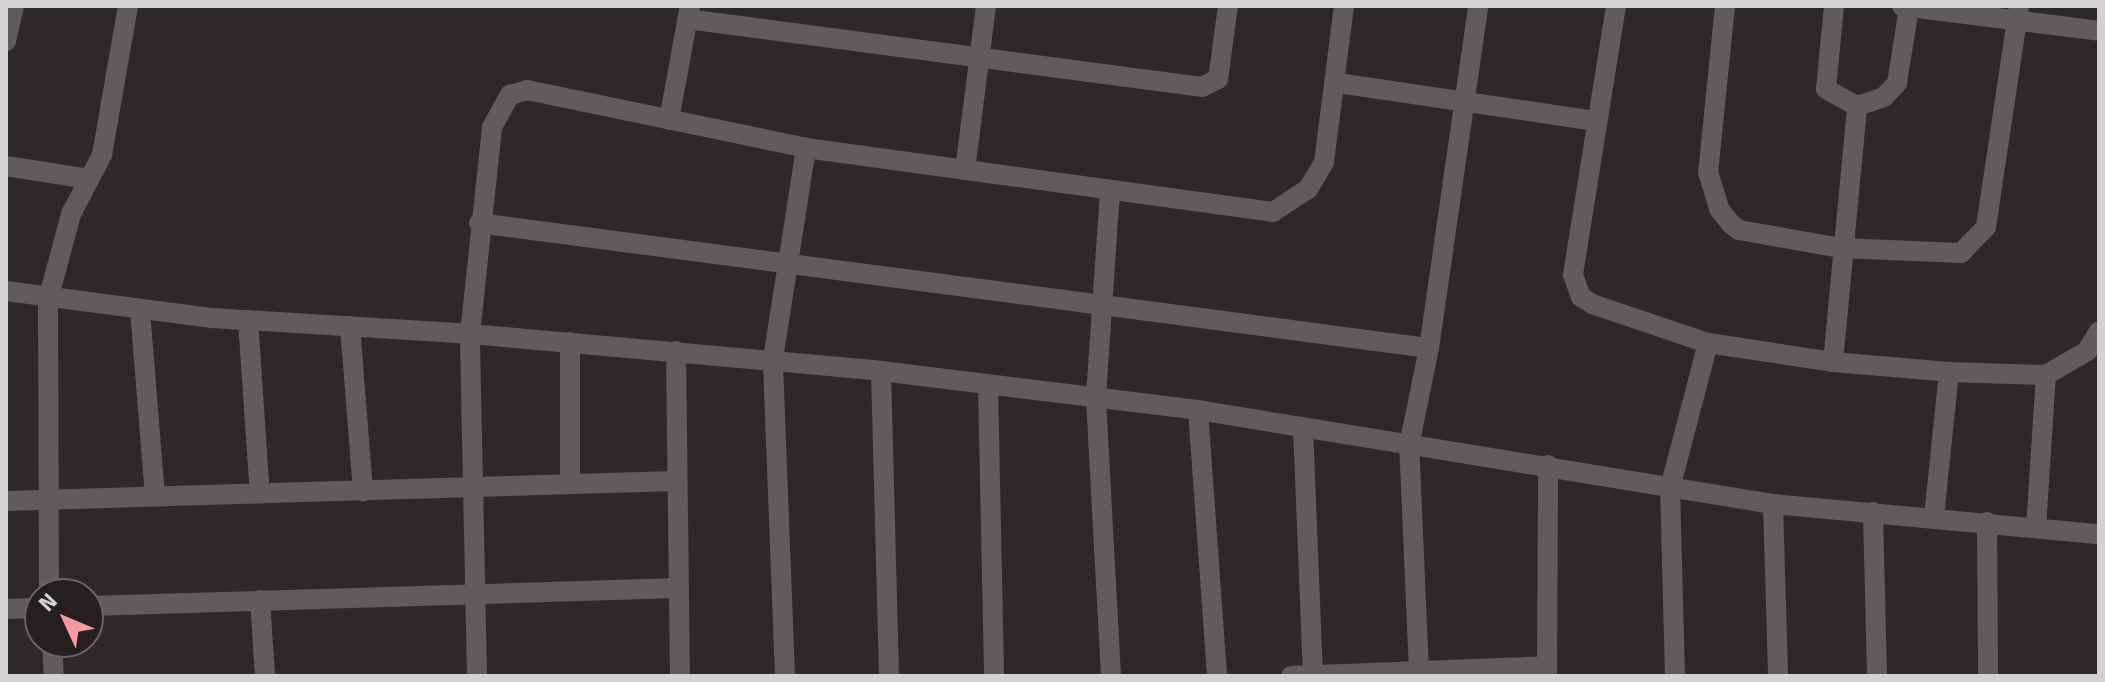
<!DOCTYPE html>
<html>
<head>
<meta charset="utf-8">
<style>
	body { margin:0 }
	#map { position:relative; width:2105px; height:682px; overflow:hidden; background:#302828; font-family:"Fira Sans",sans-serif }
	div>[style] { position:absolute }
	.minor>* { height:20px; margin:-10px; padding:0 10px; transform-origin:10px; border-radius:10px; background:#635a5a }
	span { translate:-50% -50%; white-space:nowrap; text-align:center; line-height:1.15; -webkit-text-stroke:8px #261e1f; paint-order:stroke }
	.frame { position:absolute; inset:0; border:8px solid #d6d0d1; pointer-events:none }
	.north { position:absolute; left:24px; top:578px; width:80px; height:80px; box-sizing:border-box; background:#261e1f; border:2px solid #6c6566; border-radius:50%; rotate:314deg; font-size:22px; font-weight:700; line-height:32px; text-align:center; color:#d6d0d1 }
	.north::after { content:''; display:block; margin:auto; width:28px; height:36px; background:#f49aa0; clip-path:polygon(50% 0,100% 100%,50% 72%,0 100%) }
</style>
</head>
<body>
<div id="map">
	<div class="minor">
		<div style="left:1616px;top:6px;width:272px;rotate:99.1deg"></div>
		<div style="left:1573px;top:275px;width:23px;rotate:70deg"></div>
		<div style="left:1581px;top:297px;width:13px;rotate:32deg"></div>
		<div style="left:1592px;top:304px;width:122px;rotate:18.6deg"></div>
		<div style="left:1708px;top:343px;width:126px;rotate:8.6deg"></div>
		<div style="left:1833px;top:362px;width:116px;rotate:4.9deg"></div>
		<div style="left:1949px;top:372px;width:97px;rotate:1.8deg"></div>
		<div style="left:2046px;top:375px;width:48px;rotate:-30.3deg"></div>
		<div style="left:2087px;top:351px;width:23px;rotate:-59deg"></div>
		<div style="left:1725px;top:6px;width:167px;rotate:95.8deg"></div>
		<div style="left:1708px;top:172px;width:39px;rotate:73deg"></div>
		<div style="left:1719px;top:209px;width:19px;rotate:51deg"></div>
		<div style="left:1731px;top:224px;width:10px;rotate:37deg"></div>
		<div style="left:1739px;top:230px;width:104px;rotate:10deg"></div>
		<div style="left:1841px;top:248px;width:120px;rotate:2.4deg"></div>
		<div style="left:1961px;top:253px;width:36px;rotate:-46deg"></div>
		<div style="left:1986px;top:227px;width:223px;rotate:-81.5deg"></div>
		<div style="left:1834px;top:6px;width:83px;rotate:95.5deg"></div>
		<div style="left:1826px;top:89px;width:35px;rotate:29deg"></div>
		<div style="left:1857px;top:106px;width:28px;rotate:-18deg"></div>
		<div style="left:1884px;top:97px;width:19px;rotate:-47deg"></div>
		<div style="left:1897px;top:83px;width:77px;rotate:-81deg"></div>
		<div style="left:1902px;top:6px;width:199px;rotate:7.2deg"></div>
		<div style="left:687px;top:19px;width:519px;rotate:7.52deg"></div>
		<div style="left:1202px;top:87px;width:18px;rotate:-27deg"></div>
		<div style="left:1218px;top:79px;width:74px;rotate:-82.2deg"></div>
		<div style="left:6px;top:41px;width:36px;rotate:-77deg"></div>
		<div style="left:1338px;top:83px;width:261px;rotate:8.4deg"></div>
		<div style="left:669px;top:120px;width:116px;rotate:-79.6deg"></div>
		<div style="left:6px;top:166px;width:84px;rotate:8.9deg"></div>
		<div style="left:965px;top:170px;width:165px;rotate:-82.7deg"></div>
		<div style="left:1110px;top:191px;width:208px;rotate:93.9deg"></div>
		<div style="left:1096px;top:399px;width:277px;rotate:86.9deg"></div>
		<div style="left:479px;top:223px;width:958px;rotate:7.5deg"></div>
		<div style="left:6px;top:291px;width:208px;rotate:7.5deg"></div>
		<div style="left:212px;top:318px;width:258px;rotate:3.5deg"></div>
		<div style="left:470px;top:334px;width:413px;rotate:5.1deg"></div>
		<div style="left:881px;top:371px;width:319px;rotate:7deg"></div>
		<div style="left:1198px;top:410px;width:583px;rotate:9.28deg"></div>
		<div style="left:1773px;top:504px;width:327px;rotate:5.3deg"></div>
		<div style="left:140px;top:310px;width:187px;rotate:85.4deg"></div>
		<div style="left:248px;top:320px;width:174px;rotate:86.1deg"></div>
		<div style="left:350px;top:326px;width:166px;rotate:85.5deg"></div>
		<div style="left:676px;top:351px;width:325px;rotate:89.3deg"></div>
		<div style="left:1833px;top:362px;width:257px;rotate:-84.6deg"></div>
		<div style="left:881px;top:371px;width:305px;rotate:88.5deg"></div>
		<div style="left:988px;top:385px;width:291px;rotate:88.8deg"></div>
		<div style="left:1198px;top:410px;width:267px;rotate:85.9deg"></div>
		<div style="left:1303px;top:427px;width:249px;rotate:87.7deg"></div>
		<div style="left:570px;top:484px;width:142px;rotate:-90deg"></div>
		<div style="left:6px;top:501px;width:669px;rotate:-1.71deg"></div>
		<div style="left:1773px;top:504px;width:172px;rotate:88.3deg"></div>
		<div style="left:1873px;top:512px;width:164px;rotate:88.6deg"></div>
		<div style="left:1934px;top:517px;width:146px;rotate:-84.1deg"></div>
		<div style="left:1987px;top:522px;width:154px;rotate:89.6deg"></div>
		<div style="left:2036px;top:528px;width:153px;rotate:-86.3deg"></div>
		<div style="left:49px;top:594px;width:294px;rotate:-90.2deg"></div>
		<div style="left:48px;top:300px;width:89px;rotate:-75deg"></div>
		<div style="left:71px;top:214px;width:67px;rotate:-62.3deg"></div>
		<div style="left:102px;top:155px;width:151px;rotate:-80.1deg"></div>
		<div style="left:260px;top:600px;width:76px;rotate:86.2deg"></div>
		<div style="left:88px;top:606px;width:591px;rotate:-1.74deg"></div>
		<div style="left:6px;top:609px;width:34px;rotate:-2deg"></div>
		<div style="left:52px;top:642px;width:34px;rotate:87deg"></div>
		<div style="left:1419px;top:671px;width:225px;rotate:-92.5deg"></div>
		<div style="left:1409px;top:446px;width:100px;rotate:-78.5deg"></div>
		<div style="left:1429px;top:348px;width:345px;rotate:-81.8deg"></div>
		<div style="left:477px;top:676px;width:342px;rotate:-91.2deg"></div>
		<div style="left:470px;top:334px;width:208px;rotate:-83.9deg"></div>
		<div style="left:492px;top:127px;width:37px;rotate:-61deg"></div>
		<div style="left:510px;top:95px;width:18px;rotate:-16deg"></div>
		<div style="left:527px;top:90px;width:285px;rotate:11.7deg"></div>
		<div style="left:806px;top:148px;width:471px;rotate:7.8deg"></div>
		<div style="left:1273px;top:212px;width:42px;rotate:-33.3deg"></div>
		<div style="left:1308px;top:189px;width:31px;rotate:-59deg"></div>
		<div style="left:1324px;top:162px;width:157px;rotate:-82.7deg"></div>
		<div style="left:785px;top:676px;width:317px;rotate:-92.2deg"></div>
		<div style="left:773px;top:359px;width:214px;rotate:-81.1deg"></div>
		<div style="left:1291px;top:676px;width:256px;rotate:-2.2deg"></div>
		<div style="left:1547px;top:676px;width:211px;rotate:-89.7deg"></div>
		<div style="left:1675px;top:676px;width:188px;rotate:-91.5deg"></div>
		<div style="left:1670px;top:488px;width:150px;rotate:-75.3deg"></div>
	</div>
	<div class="frame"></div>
	<div class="north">N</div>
</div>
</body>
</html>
